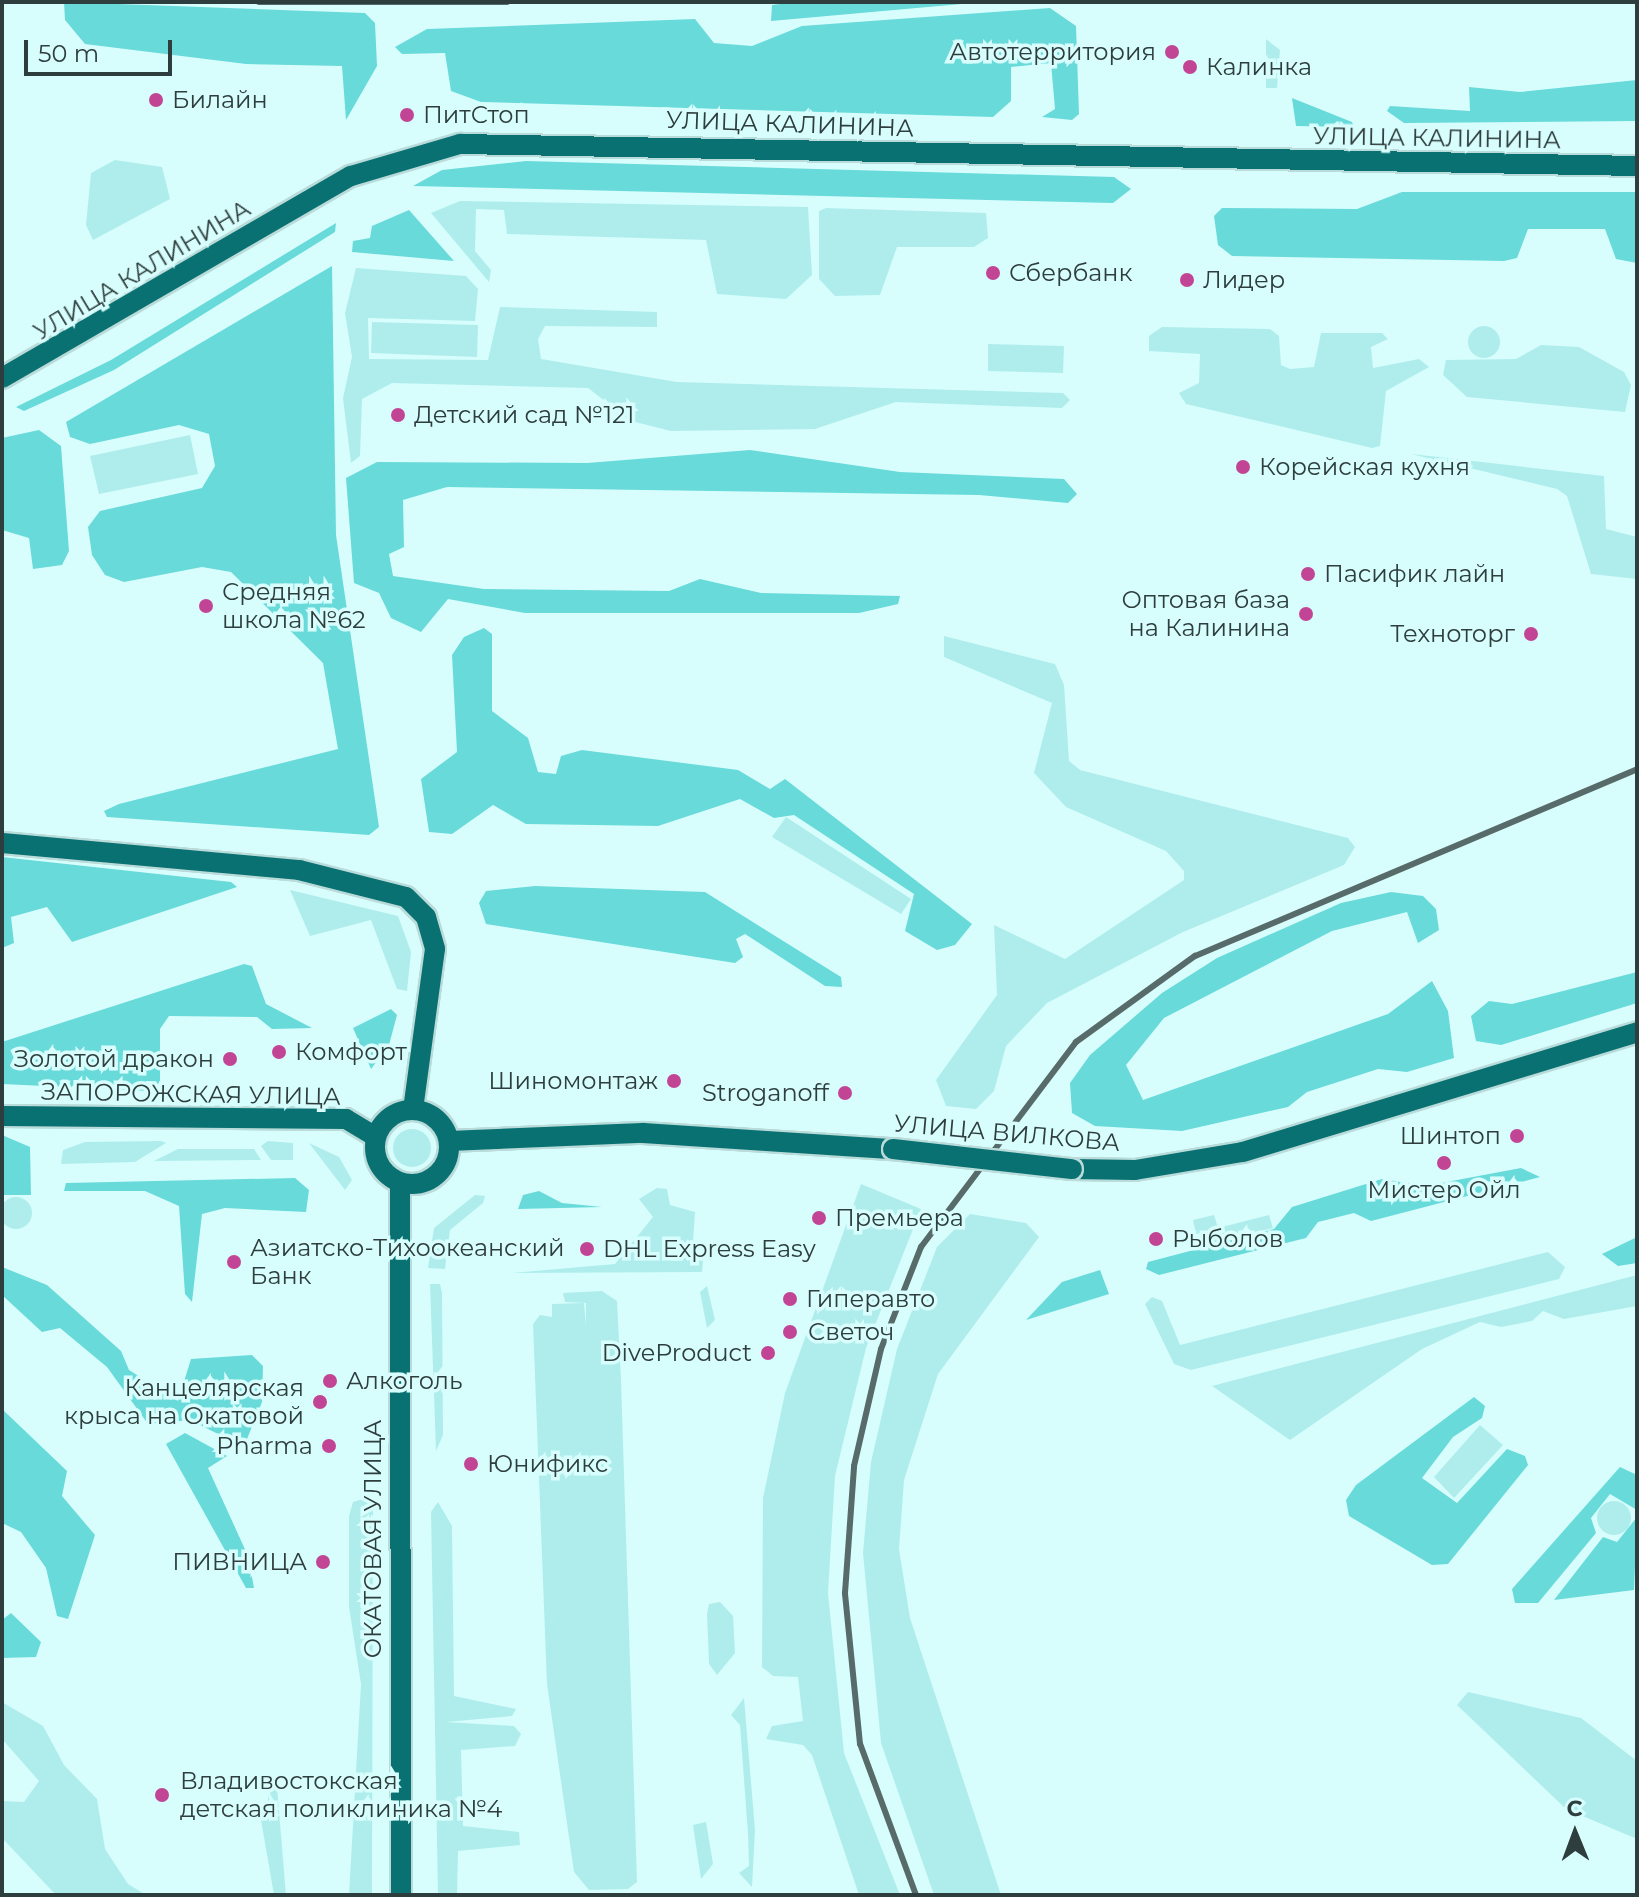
<!DOCTYPE html>
<html>
<head>
<meta charset="utf-8">
<style>
	body { margin:0 }
	#map { position:relative; width:1639px; height:1897px; overflow:hidden; background:#d7fefd; font-family:Montserrat,sans-serif }
	div>[style] { position:absolute }
	.green>* { inset:0; background:#afedec }
	.round { border-radius:50% }
	.forest>* { inset:0; background:#69dada }
	.roads { filter:drop-shadow(2px 0 #b9dbda) drop-shadow(-2px 0 #b9dbda) drop-shadow(0 2px #b9dbda) drop-shadow(0 -2px #b9dbda) }
	.major>* { height:20px; margin:-10px; padding:0 10px; transform-origin:10px; border-radius:10px; background:#097171 }
	.major>.ring { margin:-10px; padding:0; box-sizing:content-box; background:none; border:20px solid #097171; border-radius:50% }
	.rail>* { height:6px; margin:-3px; padding:0 3px; transform-origin:3px; border-radius:3px; background:#566b6a }
	.bridges { filter:drop-shadow(2px 0 #b9dbda) drop-shadow(-2px 0 #b9dbda) drop-shadow(0 2px #b9dbda) drop-shadow(0 -2px #b9dbda) }
	.major-bridge>* { height:20px; margin:-10px; padding:0 10px; transform-origin:10px; border-radius:10px; background:#097171 }
	.dots>* { width:22px; height:22px; translate:-50% -50%; box-sizing:border-box; border:4px solid #d7fefd; border-radius:50% }
	span { translate:-50% -50%; white-space:nowrap; text-align:center; line-height:1.15; -webkit-text-stroke:7px #d7fefd; paint-order:stroke }
	.poi-label { font-size:24px; color:#2e3d3d }
	.right { translate:-100% -50%; text-align:right }
	.left { translate:0 -50%; text-align:left }
	.street-label { font-size:24px; color:#2e3d3d }
	.frame { position:absolute; inset:0; border:4px solid #2e3d3d; pointer-events:none }
	.north { position:absolute; left:1535px; top:1793px; width:80px; height:80px; -webkit-text-stroke:6px #d7fefd; paint-order:stroke; rotate:359deg; font-size:22px; font-weight:700; line-height:32px; text-align:center; color:#2e3d3d }
	.north::after { content:''; display:block; margin:auto; width:28px; height:36px; background:#2e3d3d; clip-path:polygon(50% 0,100% 100%,50% 72%,0 100%) }
	.scale { position:absolute; left:24px; top:40px; width:148px; height:36px; box-sizing:border-box; border:4px solid #2e3d3d; border-top:0; padding-left:10px; font-size:24px; line-height:28px; white-space:nowrap; color:#2e3d3d; -webkit-text-stroke:6px #d7fefd; paint-order:stroke }
</style>
</head>
<body>
<div id="map">
	<div class="green">
		<div style="clip-path:polygon(1266px 39px,1280px 50px,1277px 88px,1266px 88px)"></div>
		<div style="clip-path:polygon(115px 160px,162px 167px,170px 199px,93px 240px,86px 225px,91px 173px)"></div>
		<div style="clip-path:polygon(460px 201px,808px 207px,812px 275px,786px 299px,717px 294px,706px 240px,507px 234px,504px 210px,476px 209px,475px 251px,491px 270px,489px 282px,431px 213px)"></div>
		<div style="clip-path:polygon(826px 208px,986px 213px,988px 238px,974px 247px,897px 247px,880px 295px,835px 296px,819px 279px,819px 211px)"></div>
		<div style="clip-path:polygon(356px 268px,466px 276px,478px 289px,475px 321px,368px 318px,369px 359px,488px 360px,500px 307px,657px 312px,657px 327px,545px 326px,538px 339px,541px 359px,677px 382px,1063px 393px,1070px 400px,1062px 408px,896px 402px,815px 429px,671px 431px,631px 421px,588px 388px,392px 383px,362px 399px,360px 456px,351px 463px,343px 398px,352px 357px,345px 313px)"></div>
		<div style="clip-path:polygon(372px 322px,478px 325px,477px 357px,371px 353px)"></div>
		<div class="round" style="left:1468px;top:326px;width:32px;height:32px"></div>
		<div style="clip-path:polygon(1162px 327px,1270px 329px,1279px 336px,1281px 365px,1290px 369px,1314px 367px,1321px 333px,1382px 333px,1388px 339px,1371px 347px,1373px 368px,1419px 359px,1429px 367px,1386px 391px,1380px 446px,1372px 448px,1186px 404px,1179px 393px,1199px 383px,1200px 354px,1149px 351px,1149px 336px)"></div>
		<div style="clip-path:polygon(988px 344px,1064px 346px,1063px 373px,988px 371px)"></div>
		<div style="clip-path:polygon(1541px 345px,1579px 347px,1624px 372px,1631px 385px,1625px 412px,1467px 397px,1443px 375px,1446px 360px,1516px 359px)"></div>
		<div style="clip-path:polygon(190px 435px,198px 474px,99px 494px,90px 456px)"></div>
		<div style="clip-path:polygon(1411px 454px,1604px 476px,1606px 529px,1637px 537px,1637px 579px,1591px 574px,1567px 496px,1557px 489px)"></div>
		<div style="clip-path:polygon(944px 636px,1055px 664px,1064px 685px,1069px 761px,1080px 770px,1348px 838px,1355px 847px,1344px 865px,1183px 932px,1047px 1003px,1006px 1046px,994px 1091px,976px 1109px,946px 1106px,936px 1080px,997px 995px,994px 925px,1065px 959px,1184px 880px,1184px 871px,1166px 851px,1066px 807px,1034px 773px,1052px 703px,944px 657px)"></div>
		<div style="clip-path:polygon(786px 817px,911px 899px,901px 914px,772px 837px)"></div>
		<div style="clip-path:polygon(290px 890px,398px 916px,411px 952px,407px 991px,397px 989px,371px 920px,310px 936px)"></div>
		<div class="round" style="left:393px;top:1129px;width:38px;height:38px"></div>
		<div style="clip-path:polygon(268px 1141px,293px 1143px,293px 1160px,271px 1160px,261px 1146px)"></div>
		<div style="clip-path:polygon(85px 1142px,161px 1141px,166px 1143px,135px 1162px,61px 1164px,63px 1150px)"></div>
		<div style="clip-path:polygon(309px 1143px,339px 1157px,352px 1180px,345px 1190px)"></div>
		<div style="clip-path:polygon(178px 1149px,254px 1149px,261px 1160px,154px 1161px)"></div>
		<div style="clip-path:polygon(861px 1184px,921px 1209px,866px 1348px,835px 1476px,828px 1593px,844px 1753px,900px 1895px,859px 1895px,812px 1755px,803px 1745px,766px 1739px,772px 1726px,803px 1721px,798px 1677px,773px 1676px,762px 1667px,763px 1498px,785px 1393px)"></div>
		<div style="clip-path:polygon(657px 1188px,667px 1189px,670px 1205px,695px 1212px,692px 1257px,703px 1261px,702px 1272px,512px 1273px,615px 1264px,653px 1217px,639px 1199px)"></div>
		<div style="clip-path:polygon(475px 1195px,485px 1196px,483px 1203px,450px 1230px,445px 1269px,428px 1268px,434px 1228px)"></div>
		<div class="round" style="left:0;top:1197px;width:32px;height:32px"></div>
		<div style="clip-path:polygon(970px 1214px,1026px 1223px,1039px 1237px,938px 1374px,904px 1480px,899px 1549px,910px 1618px,1001px 1895px,934px 1895px,881px 1743px,863px 1553px,871px 1462px,897px 1349px,937px 1247px)"></div>
		<div style="clip-path:polygon(1214px 1215px,1218px 1228px,1269px 1215px,1273px 1228px,1213px 1243px,1210px 1231px,1196px 1234px,1193px 1220px)"></div>
		<div style="clip-path:polygon(1548px 1252px,1565px 1267px,1559px 1279px,1191px 1370px,1174px 1364px,1145px 1304px,1152px 1297px,1162px 1301px,1180px 1345px)"></div>
		<div style="clip-path:polygon(1637px 1275px,1637px 1306px,1564px 1319px,1543px 1311px,1532px 1321px,1501px 1327px,1480px 1322px,1422px 1349px,1290px 1440px,1212px 1386px)"></div>
		<div style="clip-path:polygon(430px 1284px,440px 1284px,442px 1293px,443px 1435px,436px 1451px)"></div>
		<div style="clip-path:polygon(707px 1286px,715px 1320px,707px 1328px,700px 1292px)"></div>
		<div style="clip-path:polygon(602px 1291px,617px 1301px,621px 1380px,637px 1882px,628px 1889px,589px 1890px,574px 1872px,547px 1684px,533px 1324px,540px 1315px,552px 1317px,552px 1304px,584px 1303px,586px 1326px,586px 1303px,565px 1302px,563px 1293px)"></div>
		<div style="clip-path:polygon(1480px 1425px,1503px 1445px,1454px 1498px,1434px 1477px)"></div>
		<div style="clip-path:polygon(366px 1498px,373px 1511px,372px 1895px,349px 1895px,361px 1684px,349px 1607px,349px 1516px,353px 1502px)"></div>
		<div class="round" style="left:1597px;top:1501px;width:34px;height:34px"></div>
		<div style="clip-path:polygon(438px 1502px,452px 1526px,454px 1696px,516px 1709px,512px 1716px,446px 1722px,514px 1726px,521px 1734px,515px 1746px,461px 1750px,463px 1826px,519px 1832px,520px 1845px,458px 1851px,457px 1895px,438px 1895px,431px 1512px)"></div>
		<div style="clip-path:polygon(720px 1602px,733px 1616px,735px 1653px,717px 1675px,709px 1664px,707px 1614px,709px 1604px)"></div>
		<div style="clip-path:polygon(1468px 1692px,1581px 1718px,1637px 1761px,1637px 1839px,1566px 1809px,1457px 1705px)"></div>
		<div style="clip-path:polygon(744px 1698px,755px 1830px,752px 1887px,739px 1873px,749px 1866px,748px 1834px,740px 1725px,731px 1715px)"></div>
		<div style="clip-path:polygon(2px 1702px,43px 1726px,64px 1765px,97px 1799px,105px 1849px,128px 1884px,146px 1895px,56px 1895px,2px 1838px,2px 1801px,24px 1802px,39px 1781px,2px 1739px)"></div>
		<div style="clip-path:polygon(276px 1775px,286px 1895px,274px 1895px,261px 1820px)"></div>
		<div style="clip-path:polygon(706px 1822px,713px 1864px,701px 1879px,693px 1825px)"></div>
	</div>
	<div class="forest">
		<div style="clip-path:polygon(64px 2px,365px 13px,375px 23px,377px 66px,346px 120px,342px 66px,246px 64px,85px 44px,65px 20px)"></div>
		<div style="clip-path:polygon(795px 2px,984px 2px,771px 21px,772px 5px)"></div>
		<div style="clip-path:polygon(1050px 8px,1076px 26px,1079px 114px,1072px 120px,1042px 117px,1055px 109px,1051px 63px,1011px 67px,1011px 101px,993px 117px,481px 102px,451px 91px,445px 53px,402px 54px,395px 47px,427px 29px,695px 19px,714px 43px,752px 46px,802px 26px)"></div>
		<div style="clip-path:polygon(1637px 80px,1637px 121px,1404px 123px,1387px 111px,1390px 106px,1470px 111px,1469px 87px,1520px 92px)"></div>
		<div style="clip-path:polygon(1292px 98px,1352px 122px,1354px 127px,1296px 126px)"></div>
		<div style="clip-path:polygon(526px 161px,1114px 177px,1131px 189px,1113px 203px,413px 186px,442px 170px)"></div>
		<div style="clip-path:polygon(1402px 192px,1637px 192px,1637px 263px,1616px 259px,1605px 229px,1528px 229px,1517px 258px,1504px 261px,1232px 256px,1218px 245px,1214px 216px,1222px 208px,1357px 209px)"></div>
		<div style="clip-path:polygon(409px 210px,454px 261px,352px 252px,353px 241px,370px 238px,372px 226px)"></div>
		<div style="clip-path:polygon(336px 223px,335px 232px,114px 370px,24px 411px,16px 407px,111px 360px)"></div>
		<div style="clip-path:polygon(332px 266px,336px 535px,379px 827px,369px 835px,107px 817px,104px 811px,119px 804px,338px 749px,323px 663px,231px 572px,202px 567px,124px 582px,105px 575px,92px 555px,88px 527px,100px 511px,202px 488px,215px 466px,209px 434px,179px 425px,90px 444px,70px 437px,66px 422px)"></div>
		<div style="clip-path:polygon(39px 430px,61px 446px,69px 551px,62px 565px,33px 569px,29px 538px,2px 530px,2px 438px)"></div>
		<div style="clip-path:polygon(750px 450px,900px 472px,1064px 479px,1077px 494px,1068px 503px,979px 495px,447px 487px,403px 500px,404px 547px,389px 554px,393px 576px,484px 589px,669px 591px,700px 579px,761px 593px,900px 596px,898px 604px,859px 613px,525px 613px,448px 599px,421px 632px,391px 618px,379px 593px,354px 583px,346px 478px,377px 462px,587px 463px)"></div>
		<div style="clip-path:polygon(484px 628px,492px 634px,492px 711px,528px 738px,538px 772px,556px 774px,561px 756px,582px 750px,738px 770px,770px 789px,785px 779px,972px 924px,955px 945px,937px 950px,905px 931px,914px 894px,794px 815px,774px 818px,740px 799px,658px 826px,526px 824px,493px 805px,452px 834px,429px 832px,421px 779px,457px 752px,452px 655px,464px 637px)"></div>
		<div style="clip-path:polygon(2px 857px,231px 882px,237px 887px,72px 942px,47px 907px,11px 917px,14px 943px,2px 948px)"></div>
		<div style="clip-path:polygon(535px 886px,705px 892px,841px 977px,842px 987px,825px 986px,745px 934px,736px 939px,743px 957px,735px 963px,486px 924px,479px 903px,486px 891px)"></div>
		<div style="clip-path:polygon(1391px 892px,1423px 896px,1436px 909px,1439px 930px,1418px 943px,1407px 912px,1332px 931px,1164px 1018px,1126px 1065px,1143px 1100px,1388px 1014px,1432px 981px,1448px 1011px,1454px 1058px,1407px 1072px,1378px 1069px,1307px 1092px,1288px 1107px,1182px 1131px,1095px 1126px,1072px 1113px,1070px 1083px,1090px 1055px,1162px 993px,1217px 958px,1341px 903px)"></div>
		<div style="clip-path:polygon(244px 964px,252px 966px,266px 1004px,312px 1028px,272px 1029px,257px 1017px,169px 1016px,160px 1029px,160px 1082px,151px 1091px,2px 1084px,2px 1042px)"></div>
		<div style="clip-path:polygon(1637px 972px,1637px 1003px,1501px 1045px,1476px 1041px,1471px 1016px,1489px 1001px,1512px 1004px)"></div>
		<div style="clip-path:polygon(391px 1009px,397px 1015px,389px 1045px,371px 1069px,353px 1028px)"></div>
		<div style="clip-path:polygon(2px 1135px,30px 1147px,31px 1195px,2px 1195px)"></div>
		<div style="clip-path:polygon(1521px 1168px,1540px 1177px,1371px 1221px,1354px 1213px,1318px 1222px,1306px 1238px,1159px 1275px,1146px 1269px,1148px 1262px,1274px 1229px,1292px 1207px,1382px 1179px,1425px 1186px)"></div>
		<div style="clip-path:polygon(295px 1178px,309px 1190px,306px 1212px,225px 1208px,202px 1214px,192px 1302px,185px 1294px,179px 1206px,145px 1191px,64px 1191px,66px 1183px)"></div>
		<div style="clip-path:polygon(539px 1191px,562px 1203px,602px 1207px,518px 1209px,523px 1195px)"></div>
		<div style="clip-path:polygon(1637px 1237px,1637px 1263px,1618px 1266px,1602px 1254px)"></div>
		<div style="clip-path:polygon(2px 1267px,47px 1285px,121px 1351px,129px 1370px,178px 1401px,191px 1359px,252px 1355px,263px 1366px,262px 1402px,247px 1439px,234px 1442px,190px 1420px,148px 1424px,107px 1367px,60px 1328px,42px 1332px,2px 1295px)"></div>
		<div style="clip-path:polygon(1100px 1270px,1109px 1294px,1026px 1320px,1062px 1282px)"></div>
		<div style="clip-path:polygon(1474px 1397px,1485px 1406px,1482px 1418px,1453px 1437px,1422px 1478px,1457px 1503px,1507px 1449px,1525px 1456px,1528px 1465px,1448px 1564px,1432px 1565px,1349px 1516px,1346px 1500px,1356px 1485px)"></div>
		<div style="clip-path:polygon(2px 1409px,67px 1471px,62px 1496px,95px 1535px,68px 1619px,57px 1616px,46px 1568px,21px 1532px,2px 1523px)"></div>
		<div style="clip-path:polygon(185px 1433px,227px 1456px,208px 1468px,248px 1556px,254px 1588px,246px 1588px,166px 1444px)"></div>
		<div style="clip-path:polygon(1620px 1467px,1637px 1475px,1637px 1510px,1610px 1494px,1591px 1518px,1596px 1533px,1538px 1603px,1515px 1603px,1512px 1589px)"></div>
		<div style="clip-path:polygon(1637px 1517px,1634px 1590px,1554px 1600px,1603px 1537px,1617px 1542px)"></div>
		<div style="clip-path:polygon(11px 1613px,41px 1642px,36px 1657px,2px 1658px,2px 1620px)"></div>
	</div>
	<div class="roads">
		<div class="major">
			<div style="left:2px;top:378px;width:403px;rotate:-30.1deg"></div>
			<div style="left:351px;top:176px;width:114px;rotate:-16.4deg"></div>
			<div style="left:460px;top:144px;width:1177px;rotate:1.07deg"></div>
			<div style="left:2px;top:843px;width:298px;rotate:5.2deg"></div>
			<div style="left:299px;top:870px;width:110px;rotate:14.2deg"></div>
			<div style="left:406px;top:897px;width:28px;rotate:45deg"></div>
			<div style="left:426px;top:917px;width:33px;rotate:74deg"></div>
			<div style="left:435px;top:949px;width:162px;rotate:97.8deg"></div>
			<div class="ring" style="left:375px;top:1110px;width:54px;height:54px"></div>
			<div style="left:2px;top:1116px;width:344px;rotate:0.5deg"></div>
			<div style="left:346px;top:1119px;width:35px;rotate:31deg"></div>
			<div style="left:449px;top:1141px;width:194px;rotate:-2.4deg"></div>
			<div style="left:643px;top:1133px;width:251px;rotate:3.7deg"></div>
			<div style="left:1072px;top:1169px;width:63px;rotate:0.9deg"></div>
			<div style="left:1135px;top:1170px;width:109px;rotate:-9.5deg"></div>
			<div style="left:1243px;top:1152px;width:412px;rotate:-16.9deg"></div>
			<div style="left:400px;top:1183px;width:712px;rotate:89.92deg"></div>
		</div>
	</div>
	<div class="rail">
		<div style="left:259px;top:2px;width:248px"></div>
		<div style="left:916px;top:1895px;width:161px;rotate:-110.3deg"></div>
		<div style="left:860px;top:1744px;width:152px;rotate:-95.7deg"></div>
		<div style="left:845px;top:1593px;width:127px;rotate:-85.9deg"></div>
		<div style="left:854px;top:1466px;width:120px;rotate:-77deg"></div>
		<div style="left:881px;top:1349px;width:110px;rotate:-68.6deg"></div>
		<div style="left:921px;top:1247px;width:257px;rotate:-52.9deg"></div>
		<div style="left:1076px;top:1042px;width:147px;rotate:-35.9deg"></div>
		<div style="left:1195px;top:956px;width:480px;rotate:-22.9deg"></div>
	</div>
	<div class="bridges">
		<div class="major-bridge">
			<div style="left:893px;top:1149px;width:180px;rotate:6.4deg"></div>
		</div>
	</div>
	<div class="dots">
		<div style="left:1172px;top:52px;background:#c24595"></div>
		<div style="left:1190px;top:67px;background:#c24595"></div>
		<div style="left:156px;top:100px;background:#c24595"></div>
		<div style="left:407px;top:115px;background:#c24595"></div>
		<div style="left:993px;top:273px;background:#c24595"></div>
		<div style="left:1187px;top:280px;background:#c24595"></div>
		<div style="left:398px;top:415px;background:#c24595"></div>
		<div style="left:1243px;top:467px;background:#c24595"></div>
		<div style="left:1308px;top:574px;background:#c24595"></div>
		<div style="left:206px;top:606px;background:#c24595"></div>
		<div style="left:1306px;top:614px;background:#c24595"></div>
		<div style="left:1531px;top:634px;background:#c24595"></div>
		<div style="left:279px;top:1052px;background:#c24595"></div>
		<div style="left:230px;top:1059px;background:#c24595"></div>
		<div style="left:674px;top:1081px;background:#c24595"></div>
		<div style="left:845px;top:1093px;background:#c24595"></div>
		<div style="left:1517px;top:1136px;background:#c24595"></div>
		<div style="left:1444px;top:1163px;background:#c24595"></div>
		<div style="left:819px;top:1218px;background:#c24595"></div>
		<div style="left:1156px;top:1239px;background:#c24595"></div>
		<div style="left:587px;top:1249px;background:#c24595"></div>
		<div style="left:234px;top:1262px;background:#c24595"></div>
		<div style="left:790px;top:1299px;background:#c24595"></div>
		<div style="left:790px;top:1332px;background:#c24595"></div>
		<div style="left:768px;top:1353px;background:#c24595"></div>
		<div style="left:330px;top:1381px;background:#c24595"></div>
		<div style="left:320px;top:1402px;background:#c24595"></div>
		<div style="left:329px;top:1446px;background:#c24595"></div>
		<div style="left:471px;top:1464px;background:#c24595"></div>
		<div style="left:323px;top:1562px;background:#c24595"></div>
		<div style="left:162px;top:1795px;background:#c24595"></div>
	</div>
	<div class="poi-label">
		<span class="right" style="left:1156px;top:52px">Автотерритория</span>
		<span class="left" style="left:1206px;top:67px">Калинка</span>
		<span class="left" style="left:172px;top:100px">Билайн</span>
		<span class="left" style="left:423px;top:115px">ПитСтоп</span>
		<span class="left" style="left:1009px;top:273px">Сбербанк</span>
		<span class="left" style="left:1203px;top:280px">Лидер</span>
		<span class="left" style="left:414px;top:415px">Детский сад №121</span>
		<span class="left" style="left:1259px;top:467px">Корейская кухня</span>
		<span class="left" style="left:1324px;top:574px">Пасифик лайн</span>
		<span class="left" style="left:222px;top:606px">Средняя<br>школа №62</span>
		<span class="right" style="left:1290px;top:614px">Оптовая база<br>на Калинина</span>
		<span class="right" style="left:1515px;top:634px">Техноторг</span>
		<span class="left" style="left:295px;top:1052px">Комфорт</span>
		<span class="right" style="left:214px;top:1059px">Золотой дракон</span>
		<span class="right" style="left:658px;top:1081px">Шиномонтаж</span>
		<span class="right" style="left:829px;top:1093px">Stroganoff</span>
		<span class="right" style="left:1501px;top:1136px">Шинтоп</span>
		<span style="left:1444px;top:1190px">Мистер Ойл</span>
		<span class="left" style="left:835px;top:1218px">Премьера</span>
		<span class="left" style="left:1172px;top:1239px">Рыболов</span>
		<span class="left" style="left:250px;top:1262px">Азиатско-Тихоокеанский<br>Банк</span>
		<span class="left" style="left:603px;top:1249px">DHL Express Easy</span>
		<span class="left" style="left:806px;top:1299px">Гиперавто</span>
		<span class="left" style="left:808px;top:1332px">Светоч</span>
		<span class="right" style="left:752px;top:1353px">DiveProduct</span>
		<span class="left" style="left:346px;top:1381px">Алкоголь</span>
		<span class="right" style="left:304px;top:1402px">Канцелярская<br>крыса на Окатовой</span>
		<span class="right" style="left:313px;top:1446px">Pharma</span>
		<span class="left" style="left:487px;top:1464px">Юнификс</span>
		<span class="right" style="left:307px;top:1562px">ПИВНИЦА</span>
		<span class="left" style="left:180px;top:1795px">Владивостокская<br>детская поликлиника №4</span>
	</div>
	<div class="street-label">
		<span style="left:790px;top:124px;rotate:2deg">УЛИЦА КАЛИНИНА</span>
		<span style="left:1437px;top:138px;rotate:1deg">УЛИЦА КАЛИНИНА</span>
		<span style="left:142px;top:270px;rotate:-31deg">УЛИЦА КАЛИНИНА</span>
		<span style="left:191px;top:1094px;rotate:1deg">ЗАПОРОЖСКАЯ УЛИЦА</span>
		<span style="left:1007px;top:1133px;rotate:5deg">УЛИЦА ВИЛКОВА</span>
		<span style="left:373px;top:1539px;rotate:-90deg">ОКАТОВАЯ УЛИЦА</span>
	</div>
	<div class="frame"></div>
	<div class="north">С</div>
	<div class="scale">50 m</div>
</div>
</body>
</html>
